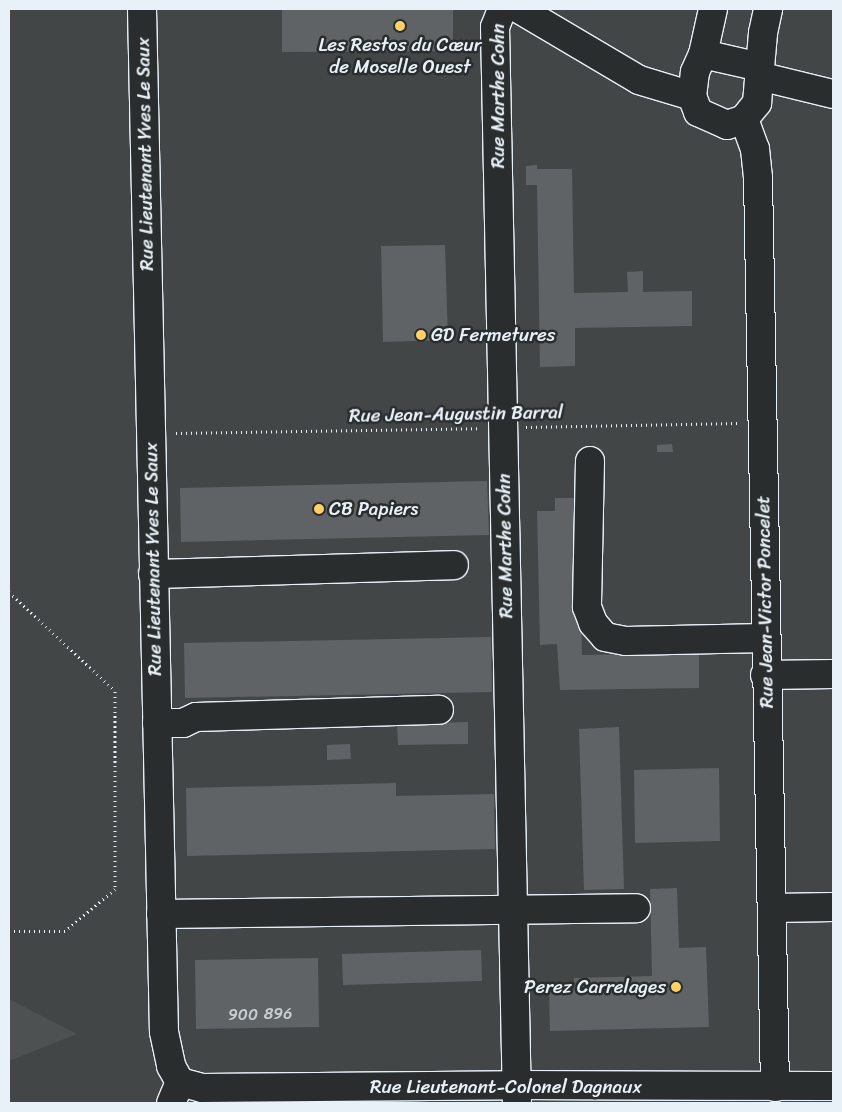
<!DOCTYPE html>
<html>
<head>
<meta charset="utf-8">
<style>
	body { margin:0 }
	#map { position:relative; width:842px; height:1112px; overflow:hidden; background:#35393a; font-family:Sriracha,sans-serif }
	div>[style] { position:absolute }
	.built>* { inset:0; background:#424647 }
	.green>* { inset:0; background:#4d5152 }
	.building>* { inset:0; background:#5f6365 }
	.path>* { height:3px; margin-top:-1.5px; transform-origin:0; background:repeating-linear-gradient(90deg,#e8f1f8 0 1px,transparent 0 5px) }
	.roads { filter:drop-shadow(1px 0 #e8f1f8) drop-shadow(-1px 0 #e8f1f8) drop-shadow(0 1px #e8f1f8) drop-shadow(0 -1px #e8f1f8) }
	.minor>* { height:28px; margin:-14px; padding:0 14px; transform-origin:14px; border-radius:14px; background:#2a2d2e }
	.dots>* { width:14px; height:14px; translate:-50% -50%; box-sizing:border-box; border:2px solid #2a2d2e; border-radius:50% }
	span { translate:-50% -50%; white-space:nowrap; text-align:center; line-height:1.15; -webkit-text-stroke:5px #2a2d2e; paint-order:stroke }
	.number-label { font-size:16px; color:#c6ced3 }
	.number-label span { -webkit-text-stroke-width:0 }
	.poi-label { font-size:19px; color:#e8f1f8 }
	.left { translate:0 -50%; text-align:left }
	.right { translate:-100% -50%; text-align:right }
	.street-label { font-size:19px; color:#e8f1f8 }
	.frame { position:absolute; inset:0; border:10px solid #e8f1f8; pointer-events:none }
</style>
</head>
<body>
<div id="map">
	<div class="built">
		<div style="clip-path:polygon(9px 9px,833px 9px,833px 1103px,9px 1103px)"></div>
	</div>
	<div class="green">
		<div style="clip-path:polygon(9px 999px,77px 1034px,9px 1061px)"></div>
	</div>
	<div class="building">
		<div style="clip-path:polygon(282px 9px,453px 9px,453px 51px,282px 52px)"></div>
		<div style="clip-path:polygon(537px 165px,537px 169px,572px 169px,574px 293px,628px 292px,627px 272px,643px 271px,643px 292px,692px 291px,692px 326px,575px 328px,575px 366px,540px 367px,537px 185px,526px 185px,526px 166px)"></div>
		<div style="clip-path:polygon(445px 245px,448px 340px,383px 342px,381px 246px)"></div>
		<div style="clip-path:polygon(672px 444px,673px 452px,657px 452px,657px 445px)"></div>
		<div style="clip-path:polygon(487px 481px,489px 535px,181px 542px,180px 488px)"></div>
		<div style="clip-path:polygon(555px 498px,579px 498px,582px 655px,699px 653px,699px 688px,560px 690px,557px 644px,540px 645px,537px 511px,555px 511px)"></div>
		<div style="clip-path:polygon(491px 637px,492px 692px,185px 698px,184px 643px)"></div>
		<div style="clip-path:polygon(468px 722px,468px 744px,398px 745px,397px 724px)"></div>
		<div style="clip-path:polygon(619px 727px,624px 889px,584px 890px,579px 729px)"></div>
		<div style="clip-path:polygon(350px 744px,351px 759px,327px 760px,327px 745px)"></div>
		<div style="clip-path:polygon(719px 768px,720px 841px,635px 843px,634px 770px)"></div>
		<div style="clip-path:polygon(396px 783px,396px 796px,494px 794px,495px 849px,187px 856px,186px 788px)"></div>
		<div style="clip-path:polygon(677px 888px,679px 948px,706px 947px,709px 1027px,550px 1031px,549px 992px,574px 991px,574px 978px,652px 976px,650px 889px)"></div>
		<div style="clip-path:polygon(481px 950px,482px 981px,343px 985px,342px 954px)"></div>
		<div style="clip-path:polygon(318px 958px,319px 1027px,196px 1029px,195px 960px)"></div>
	</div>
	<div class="path">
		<div style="left:526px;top:427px;width:213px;rotate:-1.1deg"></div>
		<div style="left:176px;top:433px;width:303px;rotate:-0.9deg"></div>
		<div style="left:9px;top:592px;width:145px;rotate:43deg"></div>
		<div style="left:115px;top:691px;width:198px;rotate:90deg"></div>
		<div style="left:115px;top:889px;width:65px;rotate:140deg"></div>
		<div style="left:65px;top:931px;width:56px;rotate:180deg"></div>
	</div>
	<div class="roads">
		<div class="minor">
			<div style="left:142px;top:9px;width:1023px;rotate:88.77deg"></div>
			<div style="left:164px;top:1032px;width:35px;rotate:78deg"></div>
			<div style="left:171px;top:1066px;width:18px;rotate:61deg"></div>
			<div style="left:180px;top:1082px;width:23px;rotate:113deg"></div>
			<div style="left:502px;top:9px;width:19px;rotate:111deg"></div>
			<div style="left:495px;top:27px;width:1076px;rotate:88.83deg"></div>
			<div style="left:519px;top:9px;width:139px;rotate:30.6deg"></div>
			<div style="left:639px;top:80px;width:55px;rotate:16.8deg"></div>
			<div style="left:713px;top:9px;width:46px;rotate:102.5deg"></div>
			<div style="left:703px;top:54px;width:20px;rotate:114deg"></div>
			<div style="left:695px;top:72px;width:24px;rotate:97deg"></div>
			<div style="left:692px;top:96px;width:17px;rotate:69deg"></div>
			<div style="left:698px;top:112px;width:32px;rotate:24deg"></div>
			<div style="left:727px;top:125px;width:18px;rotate:-19deg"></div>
			<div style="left:744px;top:119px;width:21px;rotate:-51deg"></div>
			<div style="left:757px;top:103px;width:70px;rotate:-85.1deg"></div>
			<div style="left:763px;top:33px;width:25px;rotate:-78deg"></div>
			<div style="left:703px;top:54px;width:58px;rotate:12.8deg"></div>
			<div style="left:759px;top:76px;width:76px;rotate:13.7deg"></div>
			<div style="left:744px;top:119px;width:32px;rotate:70deg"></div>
			<div style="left:755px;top:149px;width:29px;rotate:84deg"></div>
			<div style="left:758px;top:178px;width:909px;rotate:88.93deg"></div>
			<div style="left:590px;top:461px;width:146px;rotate:91.2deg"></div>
			<div style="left:587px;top:607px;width:17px;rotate:69deg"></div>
			<div style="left:593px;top:623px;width:18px;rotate:49deg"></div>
			<div style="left:605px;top:637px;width:21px;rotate:11deg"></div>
			<div style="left:626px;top:641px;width:139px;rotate:-1.2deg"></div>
			<div style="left:153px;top:574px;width:301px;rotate:-1.7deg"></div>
			<div style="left:765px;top:675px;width:68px;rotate:-0.8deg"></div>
			<div style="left:157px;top:723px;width:26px"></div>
			<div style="left:183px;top:723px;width:14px;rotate:-25deg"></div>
			<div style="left:196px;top:717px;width:243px;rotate:-1.7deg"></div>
			<div style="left:774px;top:908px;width:59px;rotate:-1deg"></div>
			<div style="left:161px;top:914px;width:475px;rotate:-0.7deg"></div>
			<div style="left:180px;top:1082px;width:23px;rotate:15deg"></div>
			<div style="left:202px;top:1088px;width:315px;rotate:-0.5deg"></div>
			<div style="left:517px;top:1085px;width:316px;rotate:0.2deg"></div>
		</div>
	</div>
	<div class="dots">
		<div style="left:400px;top:26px;background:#ffd166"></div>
		<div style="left:421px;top:335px;background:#ffd166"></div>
		<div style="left:319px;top:509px;background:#ffd166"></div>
		<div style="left:676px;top:987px;background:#ffd166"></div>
	</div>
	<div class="number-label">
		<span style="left:278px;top:1014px">896</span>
		<span style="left:243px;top:1015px">900</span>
	</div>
	<div class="poi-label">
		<span style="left:400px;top:56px">Les Restos du Cœur<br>de Moselle Ouest</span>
		<span class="left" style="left:431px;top:335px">GD Fermetures</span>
		<span class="left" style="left:329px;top:509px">CB Papiers</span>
		<span class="right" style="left:666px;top:987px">Perez Carrelages</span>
	</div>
	<div class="street-label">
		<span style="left:498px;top:96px;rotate:-90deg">Rue Marthe Cohn</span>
		<span style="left:145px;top:154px;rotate:-91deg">Rue Lieutenant Yves Le Saux</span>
		<span style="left:456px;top:414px;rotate:-1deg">Rue Jean-Augustin Barral</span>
		<span style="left:505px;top:546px;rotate:-91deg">Rue Marthe Cohn</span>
		<span style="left:153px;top:559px;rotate:-91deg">Rue Lieutenant Yves Le Saux</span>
		<span style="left:765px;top:602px;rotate:-91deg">Rue Jean-Victor Poncelet</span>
		<span style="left:506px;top:1087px">Rue Lieutenant-Colonel Dagnaux</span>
	</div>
	<div class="frame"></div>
</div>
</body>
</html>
